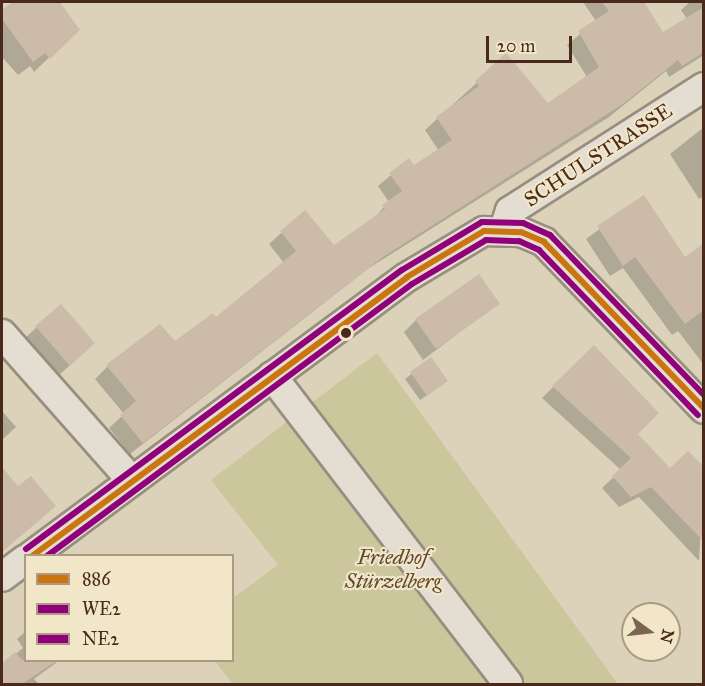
<!DOCTYPE html>
<html>
<head>
<meta charset="utf-8">
<style>
	body { margin:0 }
	#map { position:relative; width:705px; height:686px; overflow:hidden; background:#dbd2b9; font-family:"IM FELL Great Primer",serif }
	div>[style] { position:absolute }
	.green>* { inset:0; background:#cbc69b }
	.shadow>* { inset:0; background:#0003 }
	.building>* { inset:0; background:#ccbba9 }
	.roads { filter:drop-shadow(2px 0 #988e7f) drop-shadow(-2px 0 #988e7f) drop-shadow(0 2px #988e7f) drop-shadow(0 -2px #988e7f) }
	.minor>* { height:28px; margin:-14px; padding:0 14px; transform-origin:14px; border-radius:14px; background:#e3ded1 }
	.bus-1>* { height:6px; margin:-3px; padding:0 3px; transform-origin:3px; border-radius:3px; background:#cb7511 }
	.bus-2>* { height:6px; margin:-3px; padding:0 3px; transform-origin:3px; border-radius:3px; background:#91007b }
	.bus-3>* { height:6px; margin:-3px; padding:0 3px; transform-origin:3px; border-radius:3px; background:#91007b }
	.dots>* { width:16px; height:16px; translate:-50% -50%; box-sizing:border-box; border:3px solid #f1e6c8; border-radius:50% }
	span { translate:-50% -50%; white-space:nowrap; text-align:center; line-height:1.15; -webkit-text-stroke:4.5px #f1e6c8; paint-order:stroke }
	.street-label { font-size:21px; color:#49291b }
	.park-label { font-size:21px; color:#604630; font-style:italic }
	.frame { position:absolute; inset:0; border:3px solid #49291b; pointer-events:none }
	.legend { position:absolute; left:24px; top:554px; width:210px; height:108px; box-sizing:border-box; background:#f1e6c8; border:2px solid #ae9a83; margin:0; padding:8px 10px; list-style:none; font-size:18px; color:#49291b }
	.legend li { display:flex; align-items:center; gap:12px; height:30px }
	.legend b { width:30px; border:2px solid #ae9a83 }
	.north { position:absolute; left:621px; top:602px; width:60px; height:60px; box-sizing:border-box; background:#f1e6c8; border:2px solid #ae9a83; border-radius:50%; rotate:105deg; font-size:16px; font-weight:700; line-height:24px; text-align:center; color:#49291b }
	.north::after { content:''; display:block; margin:auto; width:21px; height:27px; background:#7c6452; clip-path:polygon(50% 0,100% 100%,50% 72%,0 100%) }
	.scale { position:absolute; left:486px; top:36px; width:86px; height:27px; box-sizing:border-box; border:3px solid #49291b; border-top:0; padding-left:8px; font-size:18px; line-height:21px; white-space:nowrap; color:#49291b; -webkit-text-stroke:4px #f1e6c8; paint-order:stroke }
</style>
</head>
<body>
<div id="map">
	<div class="green">
		<div style="clip-path:polygon(377px 353px,618px 684px,233px 684px,215px 661px,232px 660px,233px 598px,278px 565px,211px 480px)"></div>
	</div>
	<div class="shadow">
		<div style="clip-path:polygon(14px 2px,53px 2px,75px 32px,34px 72px,30px 66px,18px 75px,2px 57px,2px 10px)"></div>
		<div style="clip-path:polygon(583px 2px,642px 2px,662px 34px,687px 19px,681px 10px,690px 2px,704px 2px,704px 55px,669px 77px,666px 71px,609px 117px,369px 268px,130px 454px,109px 428px,124px 414px,95px 379px,107px 367px,160px 326px,174px 343px,215px 319px,284px 263px,269px 244px,305px 212px,334px 247px,372px 220px,389px 202px,378px 186px,409px 160px,414px 167px,439px 151px,425px 130px,506px 56px,548px 105px,587px 77px,567px 45px,596px 21px)"></div>
		<div style="clip-path:polygon(704px 127px,704px 196px,699px 199px,670px 154px)"></div>
		<div style="clip-path:polygon(643px 197px,685px 259px,704px 263px,704px 365px,678px 331px,672px 335px,623px 268px,610px 276px,586px 239px)"></div>
		<div style="clip-path:polygon(498px 303px,423px 360px,404px 332px,416px 320px)"></div>
		<div style="clip-path:polygon(60px 306px,81px 355px,57px 377px,24px 339px)"></div>
		<div style="clip-path:polygon(594px 347px,636px 434px,670px 471px,704px 469px,699px 561px,639px 497px,619px 507px,602px 488px,621px 470px,542px 398px)"></div>
		<div style="clip-path:polygon(431px 359px,440px 386px,420px 400px,405px 379px)"></div>
		<div style="clip-path:polygon(2px 411px,16px 427px,2px 440px)"></div>
		<div style="clip-path:polygon(2px 469px,42px 518px,2px 549px)"></div>
		<div style="clip-path:polygon(26px 631px,26px 660px,60px 660px,34px 679px,39px 684px,2px 684px,2px 665px,23px 648px,17px 639px)"></div>
	</div>
	<div class="building">
		<div style="clip-path:polygon(13px 2px,60px 2px,80px 30px,50px 59px,45px 53px,33px 62px,2px 19px,2px 10px)"></div>
		<div style="clip-path:polygon(602px 2px,644px 2px,663px 32px,704px 7px,704px 52px,682px 66px,678px 60px,623px 104px,383px 257px,143px 443px,120px 415px,136px 401px,106px 365px,160px 324px,175px 341px,213px 313px,216px 317px,296px 251px,280px 231px,305px 210px,334px 245px,385px 209px,382px 205px,402px 191px,389px 173px,409px 158px,414px 165px,452px 140px,436px 117px,479px 86px,475px 81px,506px 53px,548px 103px,599px 67px,578px 31px,609px 11px)"></div>
		<div style="clip-path:polygon(644px 195px,685px 257px,704px 243px,704px 310px,685px 324px,635px 257px,623px 266px,597px 226px)"></div>
		<div style="clip-path:polygon(479px 274px,500px 304px,436px 349px,415px 319px)"></div>
		<div style="clip-path:polygon(61px 304px,95px 343px,70px 366px,35px 326px)"></div>
		<div style="clip-path:polygon(594px 345px,659px 413px,638px 434px,670px 468px,688px 451px,704px 467px,704px 542px,651px 487px,631px 497px,612px 476px,631px 458px,552px 386px)"></div>
		<div style="clip-path:polygon(431px 357px,448px 381px,427px 396px,410px 372px)"></div>
		<div style="clip-path:polygon(2px 467px,18px 486px,31px 476px,56px 506px,2px 552px)"></div>
		<div style="clip-path:polygon(15px 652px,22px 660px,58px 660px,22px 684px,2px 684px,2px 663px)"></div>
	</div>
	<div class="roads">
		<div class="minor">
			<div style="left:504px;top:229px;width:19px;rotate:-72deg"></div>
			<div style="left:510px;top:211px;width:230px;rotate:-32.6deg"></div>
			<div style="left:2px;top:334px;width:195px;rotate:48.5deg"></div>
			<div style="left:272px;top:376px;width:388px;rotate:52.5deg"></div>
			<div style="left:31px;top:556px;width:468px;rotate:-36.6deg"></div>
			<div style="left:407px;top:277px;width:90px;rotate:-30.9deg"></div>
			<div style="left:484px;top:231px;width:37px;rotate:2deg"></div>
			<div style="left:521px;top:232px;width:25px;rotate:23deg"></div>
			<div style="left:544px;top:242px;width:231px;rotate:46.2deg"></div>
			<div style="left:2px;top:577px;width:30px;rotate:-37deg"></div>
		</div>
	</div>
	<div class="bus-1">
		<div style="left:32px;top:556px;width:467px;rotate:-36.6deg"></div>
		<div style="left:407px;top:277px;width:90px;rotate:-30.9deg"></div>
		<div style="left:484px;top:231px;width:37px;rotate:2deg"></div>
		<div style="left:521px;top:232px;width:25px;rotate:23deg"></div>
		<div style="left:544px;top:242px;width:231px;rotate:46.1deg"></div>
	</div>
	<div class="bus-2">
		<div style="left:47px;top:556px;width:455px;rotate:-36.7deg"></div>
		<div style="left:412px;top:284px;width:86px;rotate:-30.7deg"></div>
		<div style="left:486px;top:240px;width:33px;rotate:2deg"></div>
		<div style="left:519px;top:241px;width:22px;rotate:24deg"></div>
		<div style="left:539px;top:250px;width:229px;rotate:46.1deg"></div>
	</div>
	<div class="bus-3">
		<div style="left:26px;top:549px;width:468px;rotate:-36.6deg"></div>
		<div style="left:402px;top:270px;width:93px;rotate:-31deg"></div>
		<div style="left:482px;top:222px;width:41px;rotate:1.4deg"></div>
		<div style="left:523px;top:223px;width:30px;rotate:24deg"></div>
		<div style="left:550px;top:235px;width:222px;rotate:46.1deg"></div>
	</div>
	<div class="dots">
		<div style="left:346px;top:333px;background:#49291b"></div>
	</div>
	<div class="street-label">
		<span style="left:598px;top:155px;rotate:-33deg">SCHULSTRASSE</span>
	</div>
	<div class="park-label">
		<span style="left:393px;top:569px">Friedhof<br>Stürzelberg</span>
	</div>
	<div class="frame"></div>
	<ul class="legend">
	<li><b style="height:8px;background:#cb7511"></b>886</li>
	<li><b style="height:8px;background:#91007b"></b>WE2</li>
	<li><b style="height:8px;background:#91007b"></b>NE2</li>
	</ul>
	<div class="north">N</div>
	<div class="scale">20 m</div>
</div>
</body>
</html>
